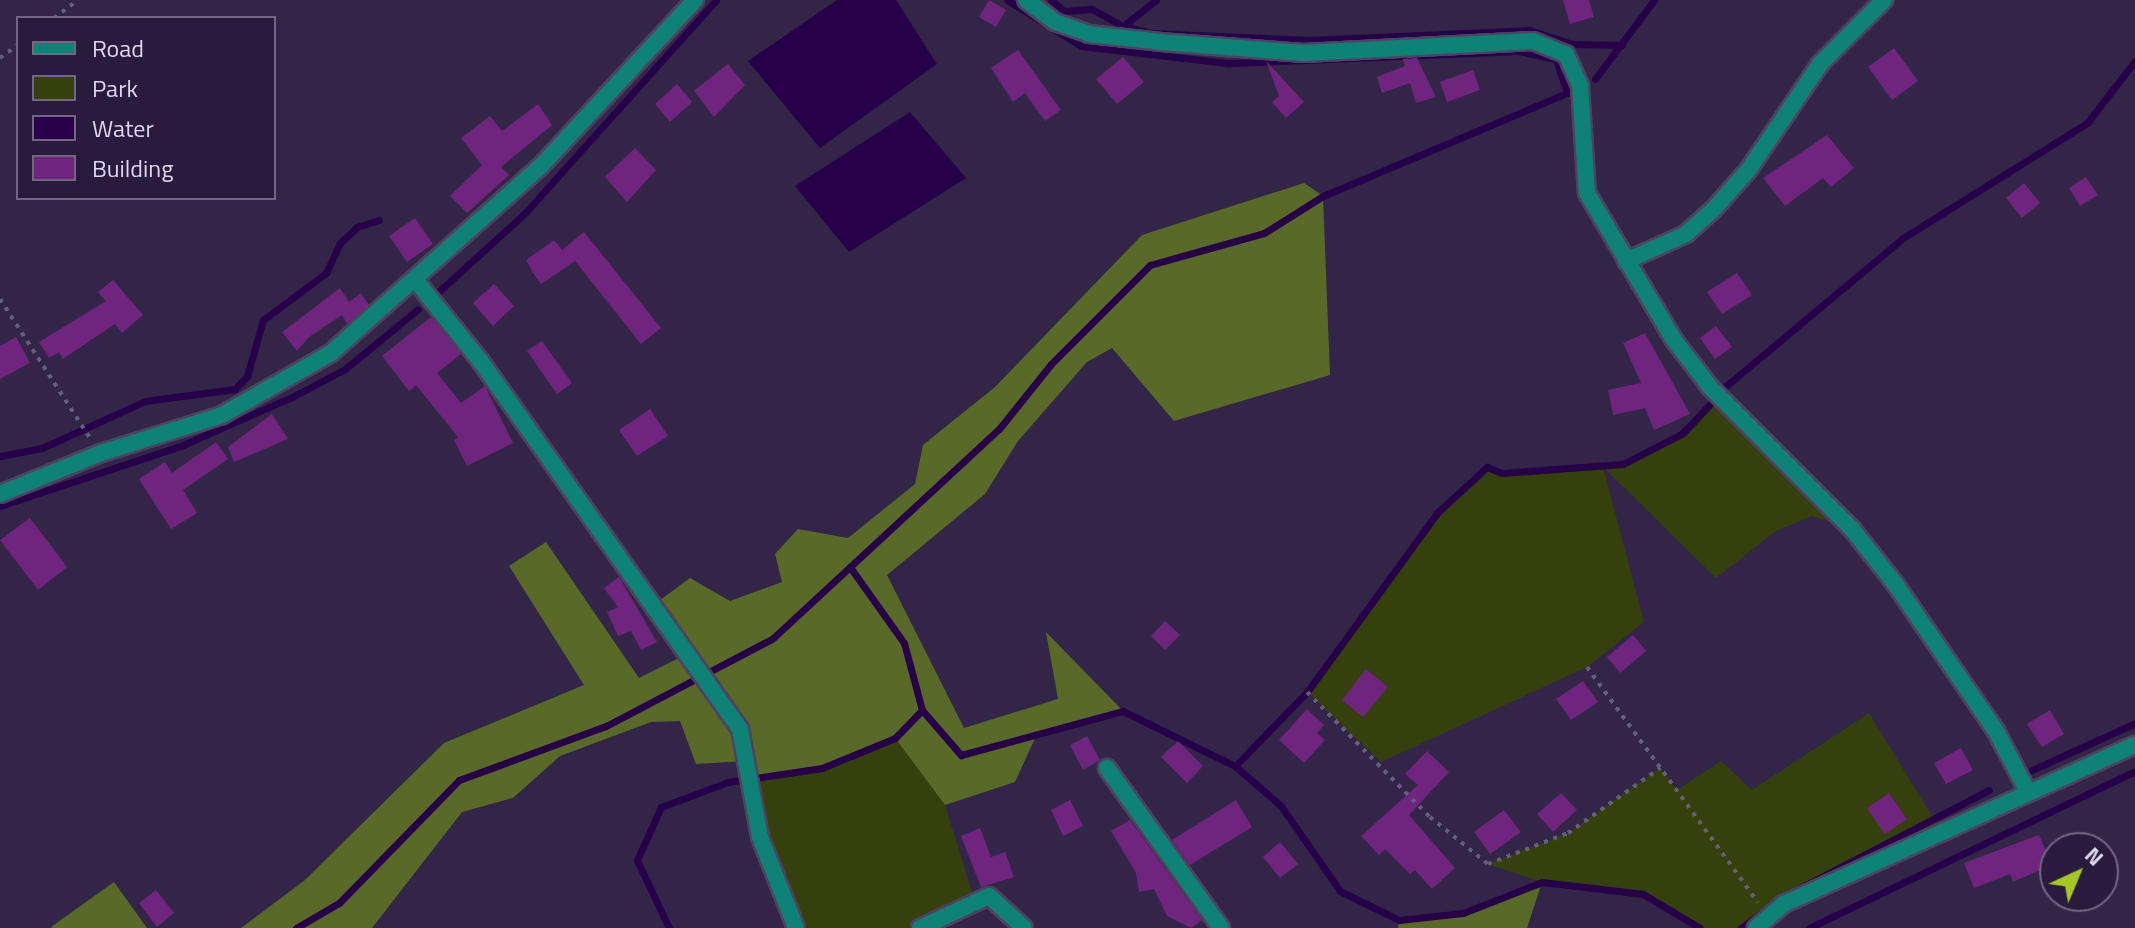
<!DOCTYPE html>
<html>
<head>
<meta charset="utf-8">
<style>
	body { margin:0 }
	#map { position:relative; width:2135px; height:928px; overflow:hidden; background:#332548; font-family:"Titillium Web",sans-serif }
	div>[style] { position:absolute }
	.green>* { inset:0; background:#35400d }
	.forest>* { inset:0; background:#596928 }
	.water>* { inset:0; background:#260048 }
	.stream>* { height:7px; margin:-3.5px; padding:0 3.5px; transform-origin:3.5px; border-radius:3.5px; background:#260048 }
	.building>* { inset:0; background:#6f257d }
	.path>* { height:4px; margin-top:-2px; transform-origin:0; background:repeating-linear-gradient(90deg,#695d7c 0 4px,transparent 0 10px) }
	.roads { filter:drop-shadow(2px 0 #4f4162) drop-shadow(-2px 0 #4f4162) drop-shadow(0 2px #4f4162) drop-shadow(0 -2px #4f4162) }
	.street>* { height:16px; margin:-8px; padding:0 8px; transform-origin:8px; border-radius:8px; background:#0e8375 }
	span { translate:-50% -50%; white-space:nowrap; text-align:center; line-height:1.15; -webkit-text-stroke:8px #291b3d; paint-order:stroke }
	.legend { position:absolute; left:16px; top:16px; width:260px; height:184px; box-sizing:border-box; background:#291b3d; border:2px solid #726683; margin:0; padding:10px 14px; list-style:none; font-size:24px; color:#dfd7ed }
	.legend li { display:flex; align-items:center; gap:16px; height:40px }
	.legend b { width:40px; border:2px solid #726683 }
	.north { position:absolute; left:2039px; top:832px; width:80px; height:80px; box-sizing:border-box; background:#291b3d; border:2px solid #726683; border-radius:50%; rotate:44deg; font-size:22px; font-weight:700; line-height:32px; text-align:center; color:#dfd7ed }
	.north::after { content:''; display:block; margin:auto; width:28px; height:36px; background:#a7c81f; clip-path:polygon(50% 0,100% 100%,50% 72%,0 100%) }
</style>
</head>
<body>
<div id="map">
	<div class="green">
		<div style="clip-path:polygon(1714px 400px,1852px 529px,1812px 516px,1776px 531px,1716px 578px,1603px 467px,1644px 622px,1587px 667px,1381px 762px,1307px 692px,1438px 512px,1487px 467px,1502px 473px,1623px 464px,1683px 433px)"></div>
		<div style="clip-path:polygon(1869px 713px,1941px 831px,1784px 904px,1756px 928px,1700px 928px,1643px 894px,1542px 882px,1488px 864px,1568px 833px,1660px 768px,1677px 790px,1721px 761px,1752px 790px)"></div>
		<div style="clip-path:polygon(895px 738px,945px 805px,975px 902px,920px 928px,796px 928px,748px 779px,822px 768px)"></div>
	</div>
	<div class="forest">
		<div style="clip-path:polygon(1304px 183px,1323px 196px,1330px 375px,1174px 421px,1112px 348px,1087px 362px,1018px 441px,985px 494px,887px 575px,964px 728px,1058px 699px,1046px 632px,1123px 711px,1037px 734px,1015px 782px,945px 805px,895px 738px,822px 768px,748px 779px,745px 761px,696px 764px,680px 721px,651px 722px,560px 756px,513px 798px,462px 812px,372px 928px,241px 928px,305px 880px,444px 743px,584px 685px,509px 566px,546px 542px,639px 678px,685px 655px,652px 606px,690px 578px,730px 601px,782px 582px,775px 554px,798px 529px,848px 538px,915px 484px,923px 445px,995px 387px,1142px 235px)"></div>
		<div style="clip-path:polygon(114px 882px,147px 928px,52px 928px,51px 927px)"></div>
		<div style="clip-path:polygon(1542px 882px,1527px 928px,1398px 928px,1399px 920px,1463px 913px)"></div>
	</div>
	<div class="water">
		<div style="clip-path:polygon(837px 0,896px 0,937px 64px,820px 148px,748px 61px)"></div>
		<div style="clip-path:polygon(910px 112px,966px 178px,849px 252px,795px 186px)"></div>
	</div>
	<div class="stream">
		<div style="left:1051px;top:0;width:17px;rotate:40deg"></div>
		<div style="left:1064px;top:11px;width:28px;rotate:-4deg"></div>
		<div style="left:1092px;top:9px;width:35px;rotate:29deg"></div>
		<div style="left:1123px;top:26px;width:42px;rotate:-38.2deg"></div>
		<div style="left:1123px;top:26px;width:29px;rotate:14deg"></div>
		<div style="left:1151px;top:33px;width:159px;rotate:2.5deg"></div>
		<div style="left:1310px;top:40px;width:219px;rotate:-2.6deg"></div>
		<div style="left:1529px;top:30px;width:45px;rotate:18deg"></div>
		<div style="left:1572px;top:44px;width:50px;rotate:1.1deg"></div>
		<div style="left:1595px;top:79px;width:99px;rotate:-53.2deg"></div>
		<div style="left:436px;top:294px;width:120px;rotate:-42.3deg"></div>
		<div style="left:525px;top:213px;width:286px;rotate:-48.1deg"></div>
		<div style="left:1720px;top:391px;width:239px;rotate:-39.9deg"></div>
		<div style="left:1903px;top:238px;width:217px;rotate:-32deg"></div>
		<div style="left:2087px;top:123px;width:78px;rotate:-52.3deg"></div>
		<div style="left:0;top:456px;width:43px;rotate:-10.8deg"></div>
		<div style="left:42px;top:448px;width:113px;rotate:-24.5deg"></div>
		<div style="left:145px;top:401px;width:91px;rotate:-7.6deg"></div>
		<div style="left:235px;top:389px;width:18px;rotate:-47deg"></div>
		<div style="left:247px;top:376px;width:58px;rotate:-74.1deg"></div>
		<div style="left:263px;top:320px;width:79px;rotate:-36.7deg"></div>
		<div style="left:326px;top:273px;width:33px;rotate:-65deg"></div>
		<div style="left:340px;top:243px;width:23px;rotate:-43deg"></div>
		<div style="left:357px;top:227px;width:23px;rotate:-18deg"></div>
		<div style="left:0;top:506px;width:193px;rotate:-18.4deg"></div>
		<div style="left:183px;top:445px;width:119px;rotate:-23.8deg"></div>
		<div style="left:292px;top:397px;width:60px;rotate:-27.8deg"></div>
		<div style="left:345px;top:369px;width:94px;rotate:-39.4deg"></div>
		<div style="left:922px;top:710px;width:60px;rotate:49.1deg"></div>
		<div style="left:961px;top:755px;width:168px;rotate:-15.2deg"></div>
		<div style="left:1123px;top:711px;width:125px;rotate:26.2deg"></div>
		<div style="left:1235px;top:766px;width:61px;rotate:41deg"></div>
		<div style="left:1281px;top:806px;width:103px;rotate:55.2deg"></div>
		<div style="left:1340px;top:891px;width:66px;rotate:26.2deg"></div>
		<div style="left:1399px;top:920px;width:64px;rotate:-6.2deg"></div>
		<div style="left:1463px;top:913px;width:85px;rotate:-21.4deg"></div>
		<div style="left:1542px;top:882px;width:102px;rotate:6.8deg"></div>
		<div style="left:1643px;top:894px;width:66px;rotate:30.8deg"></div>
		<div style="left:1235px;top:766px;width:103px;rotate:-45.8deg"></div>
		<div style="left:1307px;top:692px;width:223px;rotate:-54deg"></div>
		<div style="left:1438px;top:512px;width:67px;rotate:-42.6deg"></div>
		<div style="left:1487px;top:467px;width:16px;rotate:22deg"></div>
		<div style="left:1502px;top:473px;width:121px;rotate:-4.3deg"></div>
		<div style="left:1623px;top:464px;width:68px;rotate:-27.3deg"></div>
		<div style="left:1683px;top:433px;width:45px;rotate:-46.8deg"></div>
		<div style="left:2032px;top:770px;width:113px;rotate:-24.5deg"></div>
		<div style="left:1796px;top:890px;width:217px;rotate:-27.4deg"></div>
		<div style="left:296px;top:928px;width:50px;rotate:-30.2deg"></div>
		<div style="left:339px;top:903px;width:172px;rotate:-45.7deg"></div>
		<div style="left:459px;top:780px;width:157px;rotate:-20.2deg"></div>
		<div style="left:606px;top:726px;width:187px;rotate:-27.7deg"></div>
		<div style="left:772px;top:639px;width:309px;rotate:-42.8deg"></div>
		<div style="left:999px;top:429px;width:83px;rotate:-51.3deg"></div>
		<div style="left:1051px;top:364px;width:140px;rotate:-45deg"></div>
		<div style="left:1150px;top:265px;width:118px;rotate:-15.7deg"></div>
		<div style="left:1264px;top:233px;width:70px;rotate:-32.1deg"></div>
		<div style="left:1323px;top:196px;width:265px;rotate:-22.9deg"></div>
		<div style="left:1567px;top:93px;width:36px;rotate:-108deg"></div>
		<div style="left:1556px;top:59px;width:38px;rotate:-168deg"></div>
		<div style="left:1519px;top:51px;width:292px;rotate:177.6deg"></div>
		<div style="left:1227px;top:63px;width:147px;rotate:-173.4deg"></div>
		<div style="left:1081px;top:46px;width:87px;rotate:-148.1deg"></div>
		<div style="left:669px;top:928px;width:75px;rotate:-115.2deg"></div>
		<div style="left:637px;top:860px;width:58px;rotate:-65.6deg"></div>
		<div style="left:661px;top:807px;width:72px;rotate:-20.5deg"></div>
		<div style="left:728px;top:782px;width:95px;rotate:-8.5deg"></div>
		<div style="left:822px;top:768px;width:79px;rotate:-22.3deg"></div>
		<div style="left:895px;top:738px;width:39px;rotate:-46deg"></div>
		<div style="left:922px;top:710px;width:69px;rotate:-105deg"></div>
		<div style="left:904px;top:643px;width:93px;rotate:-125.4deg"></div>
		<div style="left:1741px;top:928px;width:50px;rotate:-36.9deg"></div>
		<div style="left:1809px;top:928px;width:362px;rotate:-25.7deg"></div>
	</div>
	<div class="building">
		<div style="clip-path:polygon(989px 0,1006px 10px,996px 27px,979px 17px)"></div>
		<div style="clip-path:polygon(1563px 0,1589px 0,1594px 17px,1570px 24px)"></div>
		<div style="clip-path:polygon(1894px 48px,1918px 81px,1892px 100px,1868px 67px)"></div>
		<div style="clip-path:polygon(1018px 50px,1061px 110px,1045px 121px,1025px 93px,1013px 102px,991px 68px)"></div>
		<div style="clip-path:polygon(1123px 57px,1144px 82px,1117px 104px,1096px 79px)"></div>
		<div style="clip-path:polygon(1417px 58px,1436px 97px,1416px 103px,1410px 83px,1382px 93px,1377px 77px,1405px 66px,1403px 59px)"></div>
		<div style="clip-path:polygon(1266px 61px,1304px 102px,1286px 118px,1272px 102px,1279px 96px)"></div>
		<div style="clip-path:polygon(728px 64px,745px 85px,714px 117px,694px 91px)"></div>
		<div style="clip-path:polygon(1473px 70px,1480px 90px,1447px 102px,1440px 82px)"></div>
		<div style="clip-path:polygon(677px 84px,692px 102px,670px 122px,655px 104px)"></div>
		<div style="clip-path:polygon(538px 104px,552px 125px,501px 167px,509px 175px,467px 213px,450px 196px,482px 165px,461px 138px,490px 116px,502px 131px)"></div>
		<div style="clip-path:polygon(1827px 135px,1854px 168px,1831px 187px,1823px 178px,1785px 206px,1763px 178px)"></div>
		<div style="clip-path:polygon(635px 148px,656px 170px,627px 202px,605px 177px)"></div>
		<div style="clip-path:polygon(2086px 177px,2098px 195px,2080px 206px,2069px 188px)"></div>
		<div style="clip-path:polygon(2024px 183px,2040px 203px,2022px 218px,2006px 198px)"></div>
		<div style="clip-path:polygon(415px 218px,433px 244px,407px 262px,389px 236px)"></div>
		<div style="clip-path:polygon(584px 232px,661px 328px,641px 344px,575px 261px,541px 284px,533px 273px,526px 260px,554px 240px,562px 250px)"></div>
		<div style="clip-path:polygon(1737px 273px,1752px 295px,1722px 314px,1707px 292px)"></div>
		<div style="clip-path:polygon(113px 280px,143px 315px,122px 333px,115px 324px,63px 359px,59px 352px,49px 358px,39px 342px,106px 301px,98px 292px)"></div>
		<div style="clip-path:polygon(494px 284px,514px 306px,493px 326px,473px 303px)"></div>
		<div style="clip-path:polygon(340px 288px,349px 302px,361px 293px,369px 305px,347px 324px,342px 315px,309px 337px,297px 351px,282px 332px)"></div>
		<div style="clip-path:polygon(431px 317px,461px 354px,437px 373px,461px 403px,485px 386px,513px 443px,467px 466px,454px 440px,458px 437px,416px 385px,409px 391px,382px 356px)"></div>
		<div style="clip-path:polygon(1716px 326px,1732px 347px,1715px 359px,1700px 338px)"></div>
		<div style="clip-path:polygon(1645px 333px,1690px 414px,1654px 430px,1645px 408px,1613px 415px,1608px 390px,1641px 383px,1623px 343px)"></div>
		<div style="clip-path:polygon(16px 337px,30px 363px,0 379px,0 346px)"></div>
		<div style="clip-path:polygon(542px 341px,572px 383px,557px 394px,527px 351px)"></div>
		<div style="clip-path:polygon(650px 409px,668px 436px,637px 456px,619px 430px)"></div>
		<div style="clip-path:polygon(272px 414px,288px 439px,234px 462px,228px 447px)"></div>
		<div style="clip-path:polygon(216px 442px,228px 459px,183px 490px,197px 513px,171px 529px,139px 479px,165px 462px,172px 473px)"></div>
		<div style="clip-path:polygon(30px 518px,67px 567px,38px 590px,0 540px)"></div>
		<div style="clip-path:polygon(619px 577px,657px 642px,641px 650px,631px 631px,618px 636px,607px 612px,618px 607px,604px 588px)"></div>
		<div style="clip-path:polygon(1165px 621px,1180px 635px,1165px 650px,1151px 636px)"></div>
		<div style="clip-path:polygon(1633px 635px,1646px 651px,1620px 673px,1607px 657px)"></div>
		<div style="clip-path:polygon(1366px 669px,1388px 687px,1363px 717px,1342px 700px)"></div>
		<div style="clip-path:polygon(1583px 681px,1598px 702px,1571px 720px,1556px 699px)"></div>
		<div style="clip-path:polygon(1307px 709px,1324px 725px,1317px 733px,1325px 740px,1304px 763px,1279px 740px)"></div>
		<div style="clip-path:polygon(2050px 710px,2064px 734px,2042px 747px,2027px 724px)"></div>
		<div style="clip-path:polygon(1087px 736px,1100px 760px,1083px 770px,1070px 745px)"></div>
		<div style="clip-path:polygon(1178px 741px,1203px 766px,1187px 783px,1161px 757px)"></div>
		<div style="clip-path:polygon(1961px 748px,1973px 770px,1946px 784px,1934px 763px)"></div>
		<div style="clip-path:polygon(1427px 751px,1449px 772px,1409px 815px,1455px 868px,1432px 889px,1415px 870px,1410px 874px,1385px 849px,1379px 855px,1361px 836px,1418px 785px,1405px 774px)"></div>
		<div style="clip-path:polygon(1561px 793px,1577px 810px,1553px 832px,1537px 814px)"></div>
		<div style="clip-path:polygon(1889px 793px,1907px 819px,1885px 834px,1867px 808px)"></div>
		<div style="clip-path:polygon(1070px 800px,1083px 826px,1063px 836px,1051px 810px)"></div>
		<div style="clip-path:polygon(1236px 800px,1252px 827px,1190px 865px,1172px 840px)"></div>
		<div style="clip-path:polygon(1504px 810px,1521px 832px,1490px 854px,1474px 832px)"></div>
		<div style="clip-path:polygon(1130px 820px,1202px 920px,1191px 928px,1167px 916px,1154px 889px,1139px 892px,1136px 873px,1111px 831px)"></div>
		<div style="clip-path:polygon(980px 828px,991px 857px,1005px 852px,1014px 877px,981px 887px,961px 836px)"></div>
		<div style="clip-path:polygon(2039px 835px,2052px 865px,2013px 882px,2010px 874px,1974px 888px,1964px 863px)"></div>
		<div style="clip-path:polygon(1280px 842px,1298px 864px,1280px 878px,1263px 857px)"></div>
		<div style="clip-path:polygon(156px 890px,174px 913px,157px 927px,139px 903px)"></div>
	</div>
	<div class="path">
		<div style="left:54px;top:18px;width:30px;rotate:-37deg"></div>
		<div style="left:0;top:58px;width:22px;rotate:-36deg"></div>
		<div style="left:0;top:299px;width:166px;rotate:57.1deg"></div>
		<div style="left:1587px;top:667px;width:291px;rotate:54deg"></div>
		<div style="left:1307px;top:692px;width:175px;rotate:45.5deg"></div>
		<div style="left:1430px;top:817px;width:75px;rotate:39deg"></div>
		<div style="left:1488px;top:864px;width:86px;rotate:-21.2deg"></div>
		<div style="left:1568px;top:833px;width:113px;rotate:-35.2deg"></div>
	</div>
	<div class="roads">
		<div class="street">
			<div style="left:1026px;top:0;width:36px;rotate:37deg"></div>
			<div style="left:1055px;top:22px;width:36px;rotate:19deg"></div>
			<div style="left:1089px;top:34px;width:72px;rotate:6.3deg"></div>
			<div style="left:1161px;top:42px;width:143px;rotate:4.4deg"></div>
			<div style="left:1304px;top:53px;width:229px;rotate:-3deg"></div>
			<div style="left:1533px;top:41px;width:35px;rotate:22deg"></div>
			<div style="left:1566px;top:54px;width:35px;rotate:66deg"></div>
			<div style="left:1580px;top:86px;width:107px;rotate:86.3deg"></div>
			<div style="left:1587px;top:193px;width:171px;rotate:59.4deg"></div>
			<div style="left:1674px;top:340px;width:59px;rotate:52.5deg"></div>
			<div style="left:1710px;top:387px;width:201px;rotate:45deg"></div>
			<div style="left:1852px;top:529px;width:71px;rotate:51.8deg"></div>
			<div style="left:1896px;top:585px;width:177px;rotate:55.6deg"></div>
			<div style="left:1996px;top:731px;width:69px;rotate:62.3deg"></div>
			<div style="left:1626px;top:261px;width:66px;rotate:-24.2deg"></div>
			<div style="left:1686px;top:234px;width:36px;rotate:-42deg"></div>
			<div style="left:1713px;top:210px;width:55px;rotate:-48.7deg"></div>
			<div style="left:1749px;top:169px;width:127px;rotate:-55.9deg"></div>
			<div style="left:1820px;top:64px;width:91px;rotate:-45deg"></div>
			<div style="left:417px;top:282px;width:102px;rotate:51.3deg"></div>
			<div style="left:481px;top:362px;width:449px;rotate:54.8deg"></div>
			<div style="left:740px;top:729px;width:110px;rotate:79.5deg"></div>
			<div style="left:760px;top:837px;width:98px;rotate:68.4deg"></div>
			<div style="left:0;top:494px;width:109px;rotate:-22.1deg"></div>
			<div style="left:101px;top:453px;width:127px;rotate:-17.4deg"></div>
			<div style="left:222px;top:415px;width:125px;rotate:-29.6deg"></div>
			<div style="left:331px;top:353px;width:278px;rotate:-41.7deg"></div>
			<div style="left:539px;top:168px;width:229px;rotate:-47.1deg"></div>
			<div style="left:1107px;top:768px;width:196px;rotate:54.5deg"></div>
			<div style="left:920px;top:928px;width:76px;rotate:-24.9deg"></div>
			<div style="left:989px;top:896px;width:47px;rotate:42.4deg"></div>
			<div style="left:1756px;top:928px;width:37px;rotate:-41deg"></div>
			<div style="left:1784px;top:904px;width:385px;rotate:-24.4deg"></div>
		</div>
	</div>
	<ul class="legend">
	<li><b style="height:10px;background:#0e8375"></b>Road</li>
	<li><b style="height:22px;background:#35400d"></b>Park</li>
	<li><b style="height:22px;background:#260048"></b>Water</li>
	<li><b style="height:22px;background:#6f257d"></b>Building</li>
	</ul>
	<div class="north">N</div>
</div>
</body>
</html>
